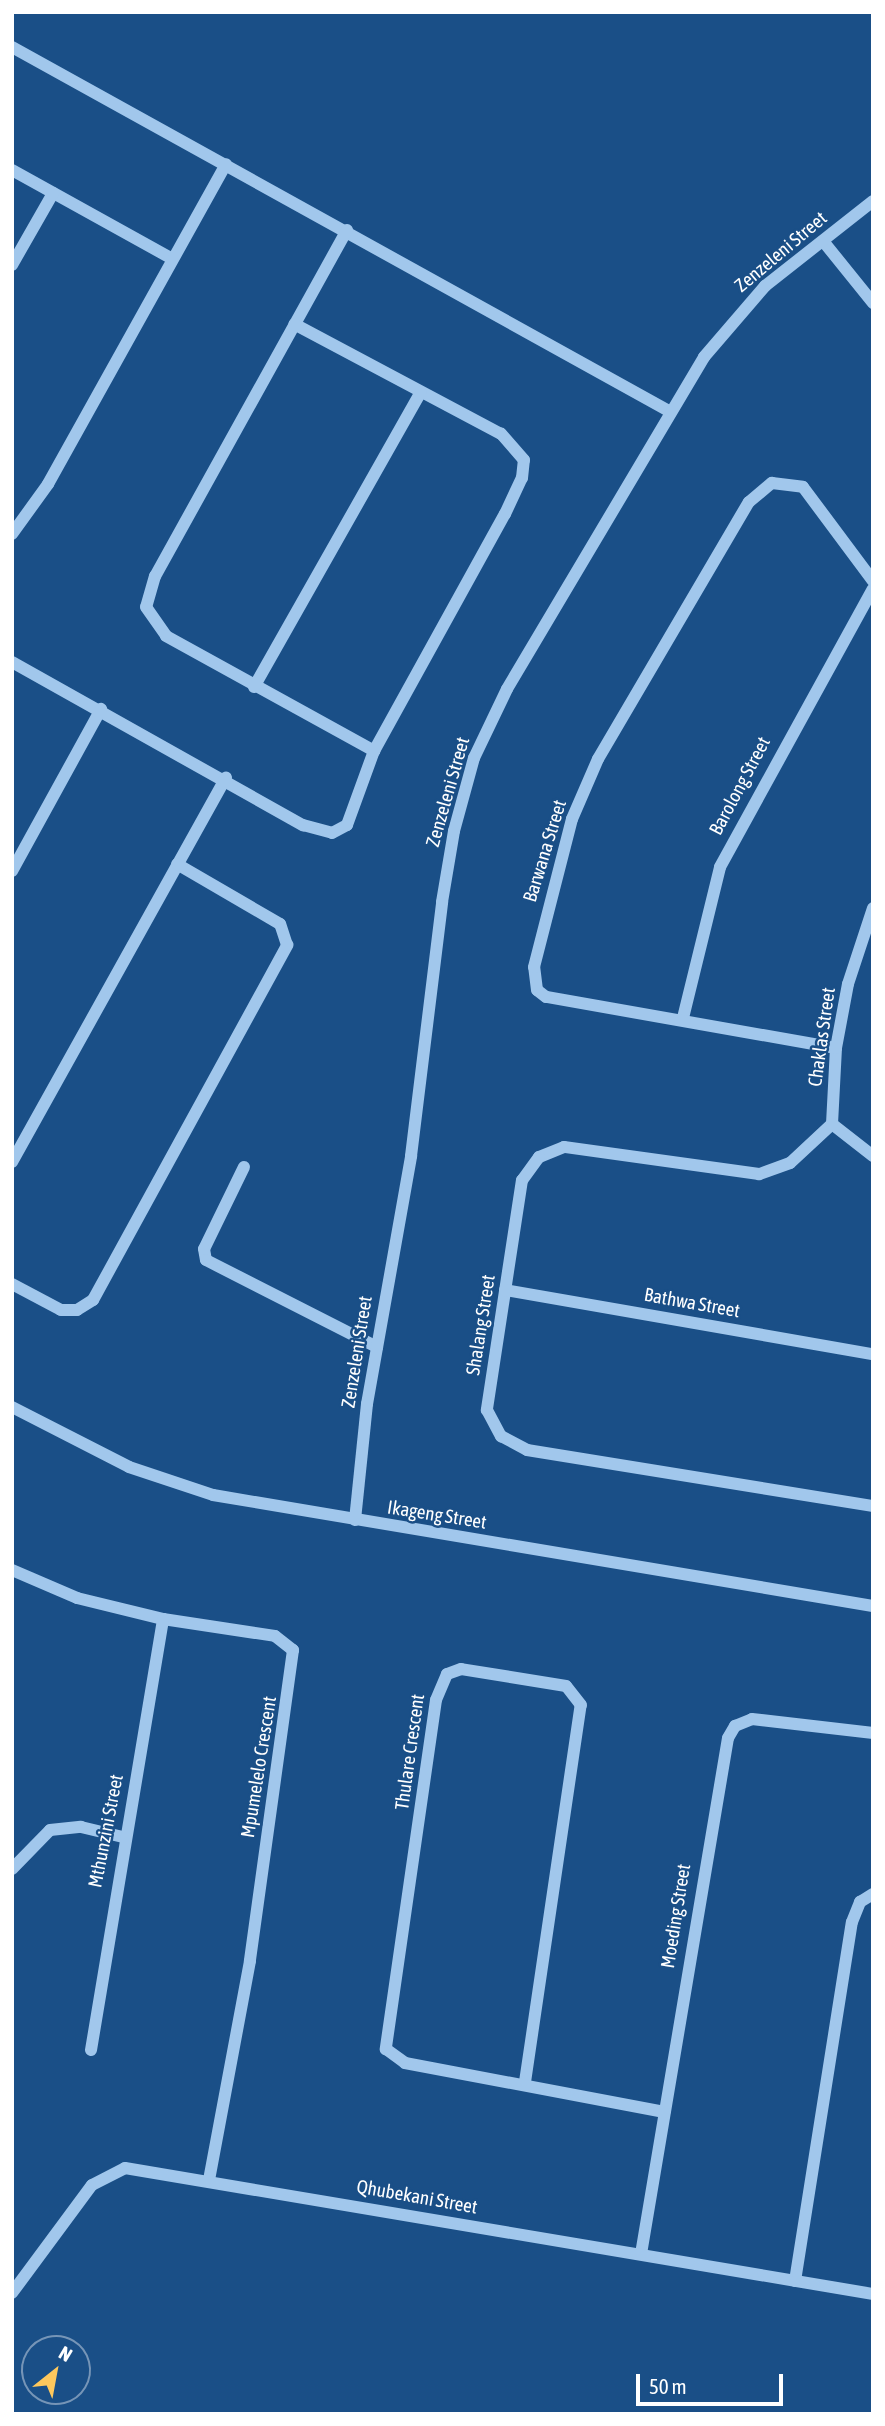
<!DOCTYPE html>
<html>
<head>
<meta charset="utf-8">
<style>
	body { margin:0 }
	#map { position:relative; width:885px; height:2426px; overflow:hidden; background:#1a4f87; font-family:"Asap Condensed",sans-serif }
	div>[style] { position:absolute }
	.minor>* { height:12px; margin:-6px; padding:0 6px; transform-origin:6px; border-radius:6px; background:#a1c7ec }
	span { translate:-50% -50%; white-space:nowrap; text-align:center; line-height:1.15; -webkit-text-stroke:5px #1a4f87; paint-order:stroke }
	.street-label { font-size:19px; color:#fff }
	.frame { position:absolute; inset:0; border:14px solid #fff; pointer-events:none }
	.north { position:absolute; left:21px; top:2335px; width:70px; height:70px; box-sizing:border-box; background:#1a4f87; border:2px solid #7695b7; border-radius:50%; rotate:31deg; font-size:19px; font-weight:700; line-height:28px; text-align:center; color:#fff }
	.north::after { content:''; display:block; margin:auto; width:24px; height:32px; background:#fec85d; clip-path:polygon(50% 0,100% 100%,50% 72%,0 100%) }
	.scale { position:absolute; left:636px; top:2374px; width:147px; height:32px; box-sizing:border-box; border:4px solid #fff; border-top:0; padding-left:9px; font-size:21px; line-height:24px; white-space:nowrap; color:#fff; -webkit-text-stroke:5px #1a4f87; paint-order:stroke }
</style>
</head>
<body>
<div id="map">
	<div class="minor">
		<div style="left:12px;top:47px;width:751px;rotate:28.99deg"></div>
		<div style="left:12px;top:170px;width:182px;rotate:29deg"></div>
		<div style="left:347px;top:230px;width:396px;rotate:119deg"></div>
		<div style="left:155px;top:576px;width:32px;rotate:106deg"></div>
		<div style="left:146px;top:607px;width:35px;rotate:55deg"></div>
		<div style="left:166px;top:636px;width:238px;rotate:28.9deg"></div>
		<div style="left:823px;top:241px;width:80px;rotate:51.1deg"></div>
		<div style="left:12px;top:265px;width:83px;rotate:-60.3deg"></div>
		<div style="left:12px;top:534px;width:62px;rotate:-54.2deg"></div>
		<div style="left:48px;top:484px;width:366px;rotate:-60.9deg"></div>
		<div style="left:12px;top:662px;width:334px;rotate:29.3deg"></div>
		<div style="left:303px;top:825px;width:30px;rotate:15deg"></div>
		<div style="left:332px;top:833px;width:17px;rotate:-28deg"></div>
		<div style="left:347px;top:825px;width:79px;rotate:-70deg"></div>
		<div style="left:374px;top:751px;width:271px;rotate:-61.1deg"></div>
		<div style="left:505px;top:514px;width:40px;rotate:-65deg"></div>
		<div style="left:522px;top:478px;width:18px;rotate:-84deg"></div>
		<div style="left:524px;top:460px;width:35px;rotate:-131deg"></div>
		<div style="left:501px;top:434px;width:234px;rotate:-152deg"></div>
		<div style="left:254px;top:687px;width:338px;rotate:-60.5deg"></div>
		<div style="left:12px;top:871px;width:185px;rotate:-61.2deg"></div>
		<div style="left:683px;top:1018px;width:155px;rotate:-76.2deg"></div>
		<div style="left:720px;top:867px;width:317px;rotate:-61.2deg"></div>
		<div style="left:836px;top:1048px;width:294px;rotate:-170deg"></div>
		<div style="left:546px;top:997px;width:11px;rotate:-142deg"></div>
		<div style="left:537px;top:990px;width:23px;rotate:-97deg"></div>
		<div style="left:534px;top:967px;width:153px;rotate:-75.6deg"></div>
		<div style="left:572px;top:819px;width:65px;rotate:-66.6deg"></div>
		<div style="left:598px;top:759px;width:298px;rotate:-59.6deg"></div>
		<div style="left:749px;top:502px;width:30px;rotate:-40deg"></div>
		<div style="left:772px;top:483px;width:31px;rotate:7deg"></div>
		<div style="left:803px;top:487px;width:117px;rotate:53.3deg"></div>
		<div style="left:832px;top:1124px;width:57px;rotate:137.1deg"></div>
		<div style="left:790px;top:1163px;width:33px;rotate:160deg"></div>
		<div style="left:759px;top:1174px;width:197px;rotate:-172.1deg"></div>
		<div style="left:564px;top:1147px;width:27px;rotate:158deg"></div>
		<div style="left:539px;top:1157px;width:29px;rotate:126deg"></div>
		<div style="left:522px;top:1180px;width:233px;rotate:98.7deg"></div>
		<div style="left:487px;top:1410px;width:30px;rotate:62deg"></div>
		<div style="left:501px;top:1436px;width:30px;rotate:28deg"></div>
		<div style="left:527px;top:1450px;width:351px;rotate:9.2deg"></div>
		<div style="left:832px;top:1124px;width:76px;rotate:-87deg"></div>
		<div style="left:836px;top:1048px;width:65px;rotate:-79.4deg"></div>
		<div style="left:848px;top:984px;width:80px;rotate:-71.8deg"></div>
		<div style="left:832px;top:1124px;width:52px;rotate:38deg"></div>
		<div style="left:12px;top:1162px;width:440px;rotate:-60.9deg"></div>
		<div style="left:244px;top:1167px;width:91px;rotate:116deg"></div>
		<div style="left:204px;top:1249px;width:11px;rotate:80deg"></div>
		<div style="left:206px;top:1260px;width:192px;rotate:27deg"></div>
		<div style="left:12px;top:1284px;width:55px;rotate:28deg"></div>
		<div style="left:61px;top:1310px;width:16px"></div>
		<div style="left:77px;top:1310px;width:19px;rotate:-32deg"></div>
		<div style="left:93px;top:1300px;width:405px;rotate:-61.3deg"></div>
		<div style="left:287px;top:945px;width:22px;rotate:-108deg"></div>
		<div style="left:280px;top:924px;width:119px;rotate:-149.8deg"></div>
		<div style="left:505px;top:1290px;width:374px;rotate:9.9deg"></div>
		<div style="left:12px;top:1407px;width:131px;rotate:27.1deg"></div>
		<div style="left:129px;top:1467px;width:89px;rotate:18.4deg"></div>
		<div style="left:213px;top:1495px;width:669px;rotate:9.55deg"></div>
		<div style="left:355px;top:1520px;width:117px;rotate:-84.1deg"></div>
		<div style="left:367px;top:1404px;width:252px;rotate:-79.9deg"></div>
		<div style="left:411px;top:1156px;width:256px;rotate:-83deg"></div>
		<div style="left:442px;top:902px;width:72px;rotate:-80.4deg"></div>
		<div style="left:454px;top:831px;width:76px;rotate:-74.7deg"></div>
		<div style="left:474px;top:758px;width:76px;rotate:-64.4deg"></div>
		<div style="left:507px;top:689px;width:386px;rotate:-59.3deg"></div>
		<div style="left:704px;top:357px;width:94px;rotate:-49.3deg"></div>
		<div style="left:765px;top:286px;width:137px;rotate:-38.2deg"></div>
		<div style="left:12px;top:1570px;width:71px;rotate:23.3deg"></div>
		<div style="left:77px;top:1598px;width:89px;rotate:13.7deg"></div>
		<div style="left:163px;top:1619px;width:113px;rotate:8.6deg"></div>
		<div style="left:275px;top:1636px;width:23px;rotate:38deg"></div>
		<div style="left:293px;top:1650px;width:314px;rotate:97.9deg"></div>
		<div style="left:250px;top:1961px;width:224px;rotate:100.6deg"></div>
		<div style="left:12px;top:1869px;width:54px;rotate:-45.7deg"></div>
		<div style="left:50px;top:1830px;width:31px;rotate:-6deg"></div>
		<div style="left:81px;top:1827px;width:43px;rotate:13.4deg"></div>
		<div style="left:91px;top:2050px;width:437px;rotate:-80.5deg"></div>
		<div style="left:525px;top:2082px;width:381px;rotate:-81.6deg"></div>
		<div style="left:581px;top:1705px;width:24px;rotate:-128deg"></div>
		<div style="left:566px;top:1686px;width:106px;rotate:-170.8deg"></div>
		<div style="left:461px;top:1669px;width:15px;rotate:160deg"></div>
		<div style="left:447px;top:1674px;width:28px;rotate:113deg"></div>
		<div style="left:436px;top:1700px;width:353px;rotate:98.2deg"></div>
		<div style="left:386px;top:2049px;width:24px;rotate:36deg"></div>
		<div style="left:405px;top:2063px;width:264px;rotate:10.7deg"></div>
		<div style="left:641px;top:2254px;width:523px;rotate:-80.43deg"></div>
		<div style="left:728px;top:1738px;width:14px;rotate:-60deg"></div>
		<div style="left:735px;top:1726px;width:18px;rotate:-22deg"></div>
		<div style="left:752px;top:1719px;width:122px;rotate:6.6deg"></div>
		<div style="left:795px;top:2281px;width:363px;rotate:-81deg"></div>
		<div style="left:852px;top:1922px;width:22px;rotate:-68deg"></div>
		<div style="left:860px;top:1902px;width:15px;rotate:-32deg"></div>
		<div style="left:12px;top:2293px;width:134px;rotate:-53.5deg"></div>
		<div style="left:92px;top:2185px;width:37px;rotate:-27deg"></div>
		<div style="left:125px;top:2168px;width:759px;rotate:9.56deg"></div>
	</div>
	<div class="street-label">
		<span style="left:781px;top:252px;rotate:-40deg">Zenzeleni Street</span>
		<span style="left:740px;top:786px;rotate:-62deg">Barolong Street</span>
		<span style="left:448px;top:792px;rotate:-74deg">Zenzeleni Street</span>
		<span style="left:545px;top:851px;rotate:-73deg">Barwana Street</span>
		<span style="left:822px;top:1037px;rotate:-82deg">Chaklas Street</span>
		<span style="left:692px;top:1303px;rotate:10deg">Bathwa Street</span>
		<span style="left:481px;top:1325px;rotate:-81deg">Shalang Street</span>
		<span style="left:357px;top:1352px;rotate:-81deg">Zenzeleni Street</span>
		<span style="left:437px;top:1515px;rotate:9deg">Ikageng Street</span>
		<span style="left:410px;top:1752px;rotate:-82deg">Thulare Crescent</span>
		<span style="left:259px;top:1767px;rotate:-81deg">Mpumelelo Crescent</span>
		<span style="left:106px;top:1831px;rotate:-79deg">Mthunzini Street</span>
		<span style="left:676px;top:1916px;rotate:-81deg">Moeding Street</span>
		<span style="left:417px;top:2197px;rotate:10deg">Qhubekani Street</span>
	</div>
	<div class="frame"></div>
	<div class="north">N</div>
	<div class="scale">50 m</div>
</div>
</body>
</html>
